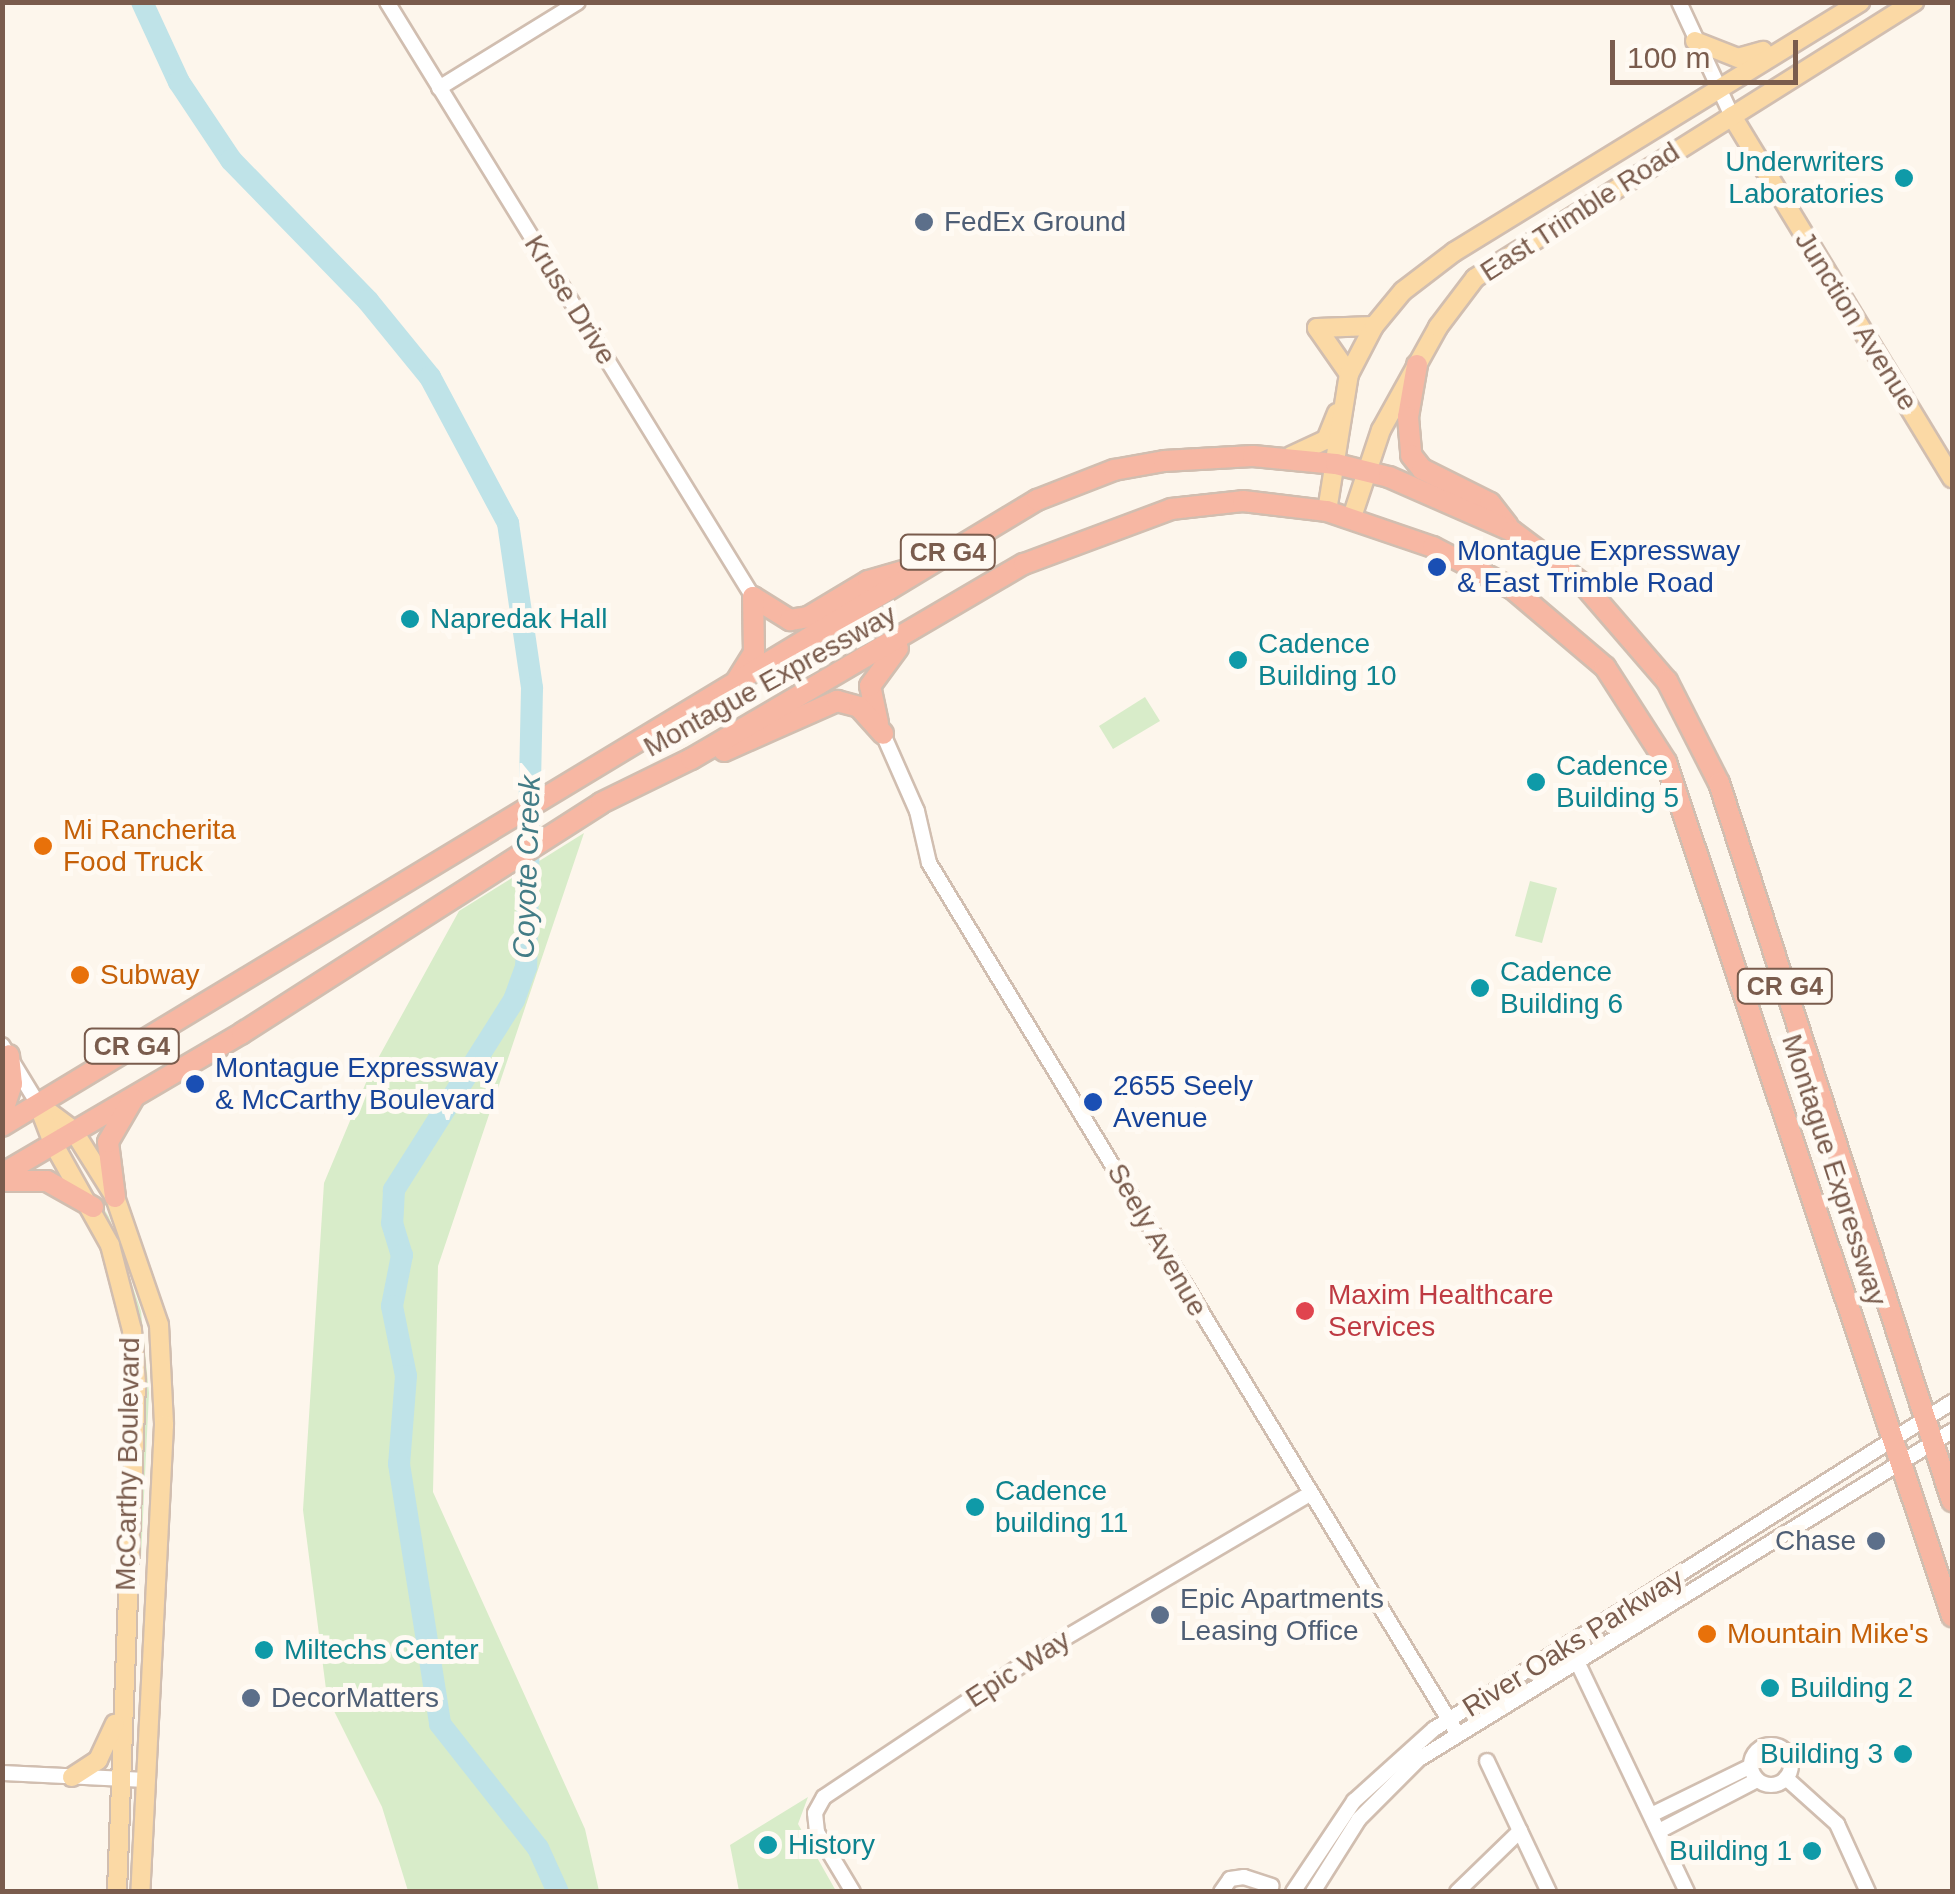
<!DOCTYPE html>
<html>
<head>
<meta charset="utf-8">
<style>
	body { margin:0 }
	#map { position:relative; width:1955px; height:1894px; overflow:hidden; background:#fdf6ec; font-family:Arial,sans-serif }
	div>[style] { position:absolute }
	.green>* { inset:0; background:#d8ecc9 }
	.river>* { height:22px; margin:-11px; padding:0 11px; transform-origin:11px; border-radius:11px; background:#bfe3e8 }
	.roads { filter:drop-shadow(2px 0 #d1beb0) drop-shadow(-2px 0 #d1beb0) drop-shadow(0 2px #d1beb0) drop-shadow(0 -2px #d1beb0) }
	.minor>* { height:14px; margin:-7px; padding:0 7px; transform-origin:7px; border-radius:7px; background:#fff }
	.minor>.ring { margin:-7px; padding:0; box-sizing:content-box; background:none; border:14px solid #fff; border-radius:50% }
	.major>* { height:18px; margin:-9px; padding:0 9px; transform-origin:9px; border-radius:9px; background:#fbd9a5 }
	.highway>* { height:20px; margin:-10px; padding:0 10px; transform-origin:10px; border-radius:10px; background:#f7b7a3 }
	.dots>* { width:28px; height:28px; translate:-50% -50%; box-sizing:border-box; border:5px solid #fffaf3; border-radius:50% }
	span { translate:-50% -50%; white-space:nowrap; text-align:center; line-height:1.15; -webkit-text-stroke:10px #fffaf3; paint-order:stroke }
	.shield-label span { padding:2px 8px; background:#fffaf3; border:2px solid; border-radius:8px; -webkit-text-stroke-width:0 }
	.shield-label { font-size:25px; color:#7a5c4d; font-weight:700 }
	.culture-label { font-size:28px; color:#0d838f }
	.right { translate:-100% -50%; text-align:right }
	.left { translate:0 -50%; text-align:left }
	.street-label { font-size:28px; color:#7a5c4d }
	.service-label { font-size:28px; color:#4e5e75 }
	.transit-label { font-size:28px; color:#164399 }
	.food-label { font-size:28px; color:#c56008 }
	.health-label { font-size:28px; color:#be3a42 }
	.water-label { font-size:30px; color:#437c86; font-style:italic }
	.frame { position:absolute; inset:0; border:5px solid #7a5c4d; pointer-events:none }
	.scale { position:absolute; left:1610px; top:40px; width:188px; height:45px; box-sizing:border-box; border:5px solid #7a5c4d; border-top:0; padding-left:12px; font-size:30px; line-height:35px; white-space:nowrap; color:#7a5c4d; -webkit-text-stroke:8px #fffaf3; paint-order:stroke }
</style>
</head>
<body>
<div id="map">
	<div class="green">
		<div style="clip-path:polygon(1145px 697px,1160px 721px,1113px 749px,1099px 726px)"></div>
		<div style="clip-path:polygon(584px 833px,438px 1266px,433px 1492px,585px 1829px,599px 1891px,408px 1891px,382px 1807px,327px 1697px,303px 1510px,324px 1183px,370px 1073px,459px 911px)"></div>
		<div style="clip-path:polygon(1530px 881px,1557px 888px,1542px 943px,1515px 936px)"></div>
		<div style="clip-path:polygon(70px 1156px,109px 1217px,141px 1311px,149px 1393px,141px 1558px,136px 1316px,116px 1239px)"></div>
		<div style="clip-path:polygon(808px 1797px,798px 1824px,836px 1891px,739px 1891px,730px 1845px)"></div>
	</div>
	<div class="river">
		<div style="left:142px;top:2px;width:88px;rotate:65.2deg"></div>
		<div style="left:179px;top:82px;width:94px;rotate:56.3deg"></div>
		<div style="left:231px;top:160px;width:197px;rotate:45.8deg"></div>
		<div style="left:368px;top:301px;width:98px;rotate:50.8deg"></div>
		<div style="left:430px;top:377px;width:166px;rotate:61.9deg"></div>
		<div style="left:508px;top:523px;width:167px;rotate:81.7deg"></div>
		<div style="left:532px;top:688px;width:279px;rotate:91.2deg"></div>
		<div style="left:526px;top:967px;width:35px;rotate:110deg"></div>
		<div style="left:514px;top:1000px;width:225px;rotate:122.3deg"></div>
		<div style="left:394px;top:1190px;width:33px;rotate:93deg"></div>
		<div style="left:392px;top:1223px;width:34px;rotate:73deg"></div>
		<div style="left:402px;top:1255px;width:52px;rotate:101.1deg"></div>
		<div style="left:392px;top:1306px;width:71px;rotate:78.7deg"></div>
		<div style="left:406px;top:1376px;width:88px;rotate:94.5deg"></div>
		<div style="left:399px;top:1464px;width:263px;rotate:81deg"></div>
		<div style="left:440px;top:1724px;width:158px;rotate:51.7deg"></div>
		<div style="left:538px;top:1848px;width:48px;rotate:65.6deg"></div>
	</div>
	<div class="roads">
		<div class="minor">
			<div style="left:387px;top:2px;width:699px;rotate:58.4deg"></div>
			<div style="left:1679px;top:2px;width:126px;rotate:65.1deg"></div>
			<div style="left:439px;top:88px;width:163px;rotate:-31.7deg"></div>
			<div style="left:883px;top:734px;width:84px;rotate:66.2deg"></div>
			<div style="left:917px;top:811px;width:53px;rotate:77deg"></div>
			<div style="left:929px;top:863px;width:1018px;rotate:58.75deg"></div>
			<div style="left:2px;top:1045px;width:69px;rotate:58.6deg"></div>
			<div style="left:1573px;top:1653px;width:265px;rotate:64.5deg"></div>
			<div class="ring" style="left:1751px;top:1745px;width:26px;height:26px"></div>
			<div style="left:1487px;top:1761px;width:145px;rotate:64.7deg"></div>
			<div style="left:2px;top:1773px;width:142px;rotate:2.8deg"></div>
			<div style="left:1786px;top:1778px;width:69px;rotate:42deg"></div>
			<div style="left:1837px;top:1824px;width:75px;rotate:65.5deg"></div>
			<div style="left:1651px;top:1815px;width:111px;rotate:-26.1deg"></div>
			<div style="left:1659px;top:1831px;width:110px;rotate:-27.5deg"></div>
			<div style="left:853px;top:1892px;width:70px;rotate:-121deg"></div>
			<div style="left:817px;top:1832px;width:19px;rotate:-96deg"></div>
			<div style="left:815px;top:1813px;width:18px;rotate:-61deg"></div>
			<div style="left:824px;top:1797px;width:263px;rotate:-33.7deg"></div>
			<div style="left:1043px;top:1651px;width:308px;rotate:-30.5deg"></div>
			<div style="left:1221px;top:1892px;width:16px;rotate:-55deg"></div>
			<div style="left:1230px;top:1879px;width:14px;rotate:-8deg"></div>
			<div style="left:1244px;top:1877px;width:29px;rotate:18deg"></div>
			<div style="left:1293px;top:1892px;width:110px;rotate:-56.2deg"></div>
			<div style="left:1354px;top:1801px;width:108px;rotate:-42deg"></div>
			<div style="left:1434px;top:1729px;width:613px;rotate:-32.26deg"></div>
			<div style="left:1313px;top:1892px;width:86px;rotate:-57.8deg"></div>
			<div style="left:1359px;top:1819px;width:85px;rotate:-45deg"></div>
			<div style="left:1419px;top:1759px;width:626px;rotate:-31.61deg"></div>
			<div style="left:1457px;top:1892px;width:88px;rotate:-44.1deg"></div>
		</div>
		<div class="major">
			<div style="left:1695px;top:41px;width:46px;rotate:21.6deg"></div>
			<div style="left:1738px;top:58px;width:26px;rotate:-16deg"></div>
			<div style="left:1732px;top:116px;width:424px;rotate:58.7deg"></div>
			<div style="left:1317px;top:328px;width:57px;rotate:-2deg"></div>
			<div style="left:1317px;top:328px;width:56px;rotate:55.2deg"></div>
			<div style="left:1291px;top:456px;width:38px;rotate:-25deg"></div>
			<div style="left:1326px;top:440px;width:29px;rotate:-68deg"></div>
			<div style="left:1327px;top:511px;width:139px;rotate:-80.9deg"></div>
			<div style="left:1349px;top:374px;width:54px;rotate:-62.5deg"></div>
			<div style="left:1374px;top:326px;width:45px;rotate:-50.4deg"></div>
			<div style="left:1403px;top:291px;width:64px;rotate:-37.4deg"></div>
			<div style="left:1454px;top:252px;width:477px;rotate:-31.6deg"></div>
			<div style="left:1352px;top:517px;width:92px;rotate:-71.6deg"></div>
			<div style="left:1381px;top:430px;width:118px;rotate:-61deg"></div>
			<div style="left:1438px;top:327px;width:61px;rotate:-52.9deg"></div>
			<div style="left:1475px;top:278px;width:519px;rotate:-32.16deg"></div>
			<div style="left:38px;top:1104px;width:44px;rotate:36.6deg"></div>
			<div style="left:73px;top:1130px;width:79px;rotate:57.9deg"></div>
			<div style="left:115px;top:1197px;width:135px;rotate:71deg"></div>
			<div style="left:159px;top:1325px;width:100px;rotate:87.1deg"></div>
			<div style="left:164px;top:1425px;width:468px;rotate:92.9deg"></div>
			<div style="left:38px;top:1104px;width:42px;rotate:69deg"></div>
			<div style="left:53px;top:1143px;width:117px;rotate:60.8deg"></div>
			<div style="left:110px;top:1245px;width:88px;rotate:75.5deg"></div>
			<div style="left:132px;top:1330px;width:53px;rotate:85.7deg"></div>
			<div style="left:136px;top:1383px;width:509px;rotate:92.14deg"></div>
			<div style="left:72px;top:1777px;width:31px;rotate:-33deg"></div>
			<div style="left:98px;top:1760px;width:40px;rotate:-65deg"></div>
		</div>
		<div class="highway">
			<div style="left:1417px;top:365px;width:53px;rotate:99.8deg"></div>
			<div style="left:1408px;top:417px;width:38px;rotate:85deg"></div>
			<div style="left:1411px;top:455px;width:18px;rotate:52deg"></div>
			<div style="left:1422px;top:469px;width:76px;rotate:26.6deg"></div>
			<div style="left:1490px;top:503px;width:29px;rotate:52deg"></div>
			<div style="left:753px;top:597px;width:44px;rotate:31.9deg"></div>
			<div style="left:790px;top:620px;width:18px;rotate:-9deg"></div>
			<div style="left:808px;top:617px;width:70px;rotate:-31deg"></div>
			<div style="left:868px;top:581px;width:36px;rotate:-16deg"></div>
			<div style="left:737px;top:680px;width:32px;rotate:-58deg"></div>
			<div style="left:754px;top:653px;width:56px;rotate:-91deg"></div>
			<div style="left:878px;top:723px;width:38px;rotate:-102deg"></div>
			<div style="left:870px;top:686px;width:47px;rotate:-53.6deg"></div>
			<div style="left:724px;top:751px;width:124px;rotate:-23.9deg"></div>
			<div style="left:837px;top:701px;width:23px;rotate:15deg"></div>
			<div style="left:859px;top:707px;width:36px;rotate:48deg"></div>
			<div style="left:2px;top:1114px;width:32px;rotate:-72deg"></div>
			<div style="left:12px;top:1084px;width:29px;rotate:-96deg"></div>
			<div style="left:2px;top:1126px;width:1210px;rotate:-31.17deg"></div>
			<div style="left:1037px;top:500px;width:83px;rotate:-21.3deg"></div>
			<div style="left:1114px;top:470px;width:51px;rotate:-10.2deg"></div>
			<div style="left:1164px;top:461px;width:89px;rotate:-3.2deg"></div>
			<div style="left:1253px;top:456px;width:83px;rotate:5.5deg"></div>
			<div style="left:1336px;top:464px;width:55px;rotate:13.8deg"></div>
			<div style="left:1389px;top:477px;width:134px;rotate:23.7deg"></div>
			<div style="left:1512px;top:531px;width:90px;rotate:36.9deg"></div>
			<div style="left:1584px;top:585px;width:127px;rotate:49.2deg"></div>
			<div style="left:1667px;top:681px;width:114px;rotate:63deg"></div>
			<div style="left:1719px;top:783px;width:755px;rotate:72.02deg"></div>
			<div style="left:2px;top:1174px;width:278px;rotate:-30.4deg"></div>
			<div style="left:242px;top:1033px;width:426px;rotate:-32.6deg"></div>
			<div style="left:601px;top:803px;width:100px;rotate:-26.1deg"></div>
			<div style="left:691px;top:759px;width:386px;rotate:-30.4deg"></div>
			<div style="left:1024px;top:564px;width:157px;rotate:-20.5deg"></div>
			<div style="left:1171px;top:509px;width:72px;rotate:-6.3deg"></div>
			<div style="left:1243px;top:501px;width:85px;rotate:6.8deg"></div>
			<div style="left:1327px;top:511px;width:112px;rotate:18.8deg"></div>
			<div style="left:1433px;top:547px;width:90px;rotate:27.7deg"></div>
			<div style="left:1513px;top:589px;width:121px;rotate:40.3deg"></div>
			<div style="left:1605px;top:667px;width:113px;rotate:57.3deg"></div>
			<div style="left:1666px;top:762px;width:901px;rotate:71.48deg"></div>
			<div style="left:2px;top:1181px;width:45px"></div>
			<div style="left:47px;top:1181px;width:53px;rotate:29.5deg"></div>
			<div style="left:115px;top:1197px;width:55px;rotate:-97.3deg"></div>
			<div style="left:108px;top:1142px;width:50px;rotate:-59.8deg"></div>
		</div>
	</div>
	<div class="dots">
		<div style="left:1904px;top:178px;background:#0f9aa8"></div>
		<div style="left:924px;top:222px;background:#5c6f8a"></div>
		<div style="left:1437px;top:567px;background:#1a4fb4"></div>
		<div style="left:410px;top:619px;background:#0f9aa8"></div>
		<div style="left:1238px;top:660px;background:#0f9aa8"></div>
		<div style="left:1536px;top:782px;background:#0f9aa8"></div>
		<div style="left:43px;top:846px;background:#e8710a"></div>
		<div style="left:80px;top:975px;background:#e8710a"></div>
		<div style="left:1480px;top:988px;background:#0f9aa8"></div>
		<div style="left:195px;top:1084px;background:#1a4fb4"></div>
		<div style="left:1093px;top:1102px;background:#1a4fb4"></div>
		<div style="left:1305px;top:1311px;background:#e0444e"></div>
		<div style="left:975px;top:1507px;background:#0f9aa8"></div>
		<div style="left:1876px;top:1541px;background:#5c6f8a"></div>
		<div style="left:1160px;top:1615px;background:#5c6f8a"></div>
		<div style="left:1707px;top:1634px;background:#e8710a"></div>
		<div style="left:264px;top:1650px;background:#0f9aa8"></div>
		<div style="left:1770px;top:1688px;background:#0f9aa8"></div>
		<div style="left:251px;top:1698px;background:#5c6f8a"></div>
		<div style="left:1903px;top:1754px;background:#0f9aa8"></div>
		<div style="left:768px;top:1845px;background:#0f9aa8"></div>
		<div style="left:1812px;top:1851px;background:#0f9aa8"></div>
	</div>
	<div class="shield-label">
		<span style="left:948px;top:552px">CR G4</span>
		<span style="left:1785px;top:986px">CR G4</span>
		<span style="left:132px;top:1046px">CR G4</span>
	</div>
	<div class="culture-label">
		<span class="right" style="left:1884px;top:178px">Underwriters<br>Laboratories</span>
		<span class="left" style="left:430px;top:619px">Napredak Hall</span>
		<span class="left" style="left:1258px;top:660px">Cadence<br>Building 10</span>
		<span class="left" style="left:1556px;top:782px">Cadence<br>Building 5</span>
		<span class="left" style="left:1500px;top:988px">Cadence<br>Building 6</span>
		<span class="left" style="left:995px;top:1507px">Cadence<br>building 11</span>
		<span class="left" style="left:284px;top:1650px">Miltechs Center</span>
		<span class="left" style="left:1790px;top:1688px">Building 2</span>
		<span class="right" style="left:1883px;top:1754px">Building 3</span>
		<span class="left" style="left:788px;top:1845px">History</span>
		<span class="right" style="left:1792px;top:1851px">Building 1</span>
	</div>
	<div class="street-label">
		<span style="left:1580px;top:212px;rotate:-33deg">East Trimble Road</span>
		<span style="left:570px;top:300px;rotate:58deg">Kruse Drive</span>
		<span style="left:1856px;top:321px;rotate:58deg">Junction Avenue</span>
		<span style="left:770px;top:681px;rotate:-29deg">Montague Expressway</span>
		<span style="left:1834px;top:1170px;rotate:72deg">Montague Expressway</span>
		<span style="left:1157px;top:1240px;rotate:60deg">Seely Avenue</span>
		<span style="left:128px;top:1464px;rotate:-89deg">McCarthy Boulevard</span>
		<span style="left:1573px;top:1643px;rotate:-32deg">River Oaks Parkway</span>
		<span style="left:1018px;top:1669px;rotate:-33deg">Epic Way</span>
	</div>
	<div class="service-label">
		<span class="left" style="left:944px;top:222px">FedEx Ground</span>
		<span class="right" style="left:1856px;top:1541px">Chase</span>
		<span class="left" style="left:1180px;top:1615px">Epic Apartments<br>Leasing Office</span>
		<span class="left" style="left:271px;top:1698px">DecorMatters</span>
	</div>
	<div class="transit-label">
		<span class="left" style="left:1457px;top:567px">Montague Expressway<br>&amp; East Trimble Road</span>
		<span class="left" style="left:215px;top:1084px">Montague Expressway<br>&amp; McCarthy Boulevard</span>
		<span class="left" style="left:1113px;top:1102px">2655 Seely<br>Avenue</span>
	</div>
	<div class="food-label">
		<span class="left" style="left:63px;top:846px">Mi Rancherita<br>Food Truck</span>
		<span class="left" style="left:100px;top:975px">Subway</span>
		<span class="left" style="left:1727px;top:1634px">Mountain Mike's</span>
	</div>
	<div class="health-label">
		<span class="left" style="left:1328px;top:1311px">Maxim Healthcare<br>Services</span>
	</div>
	<div class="water-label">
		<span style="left:527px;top:867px;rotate:-88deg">Coyote Creek</span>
	</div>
	<div class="frame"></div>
	<div class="scale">100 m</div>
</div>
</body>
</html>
